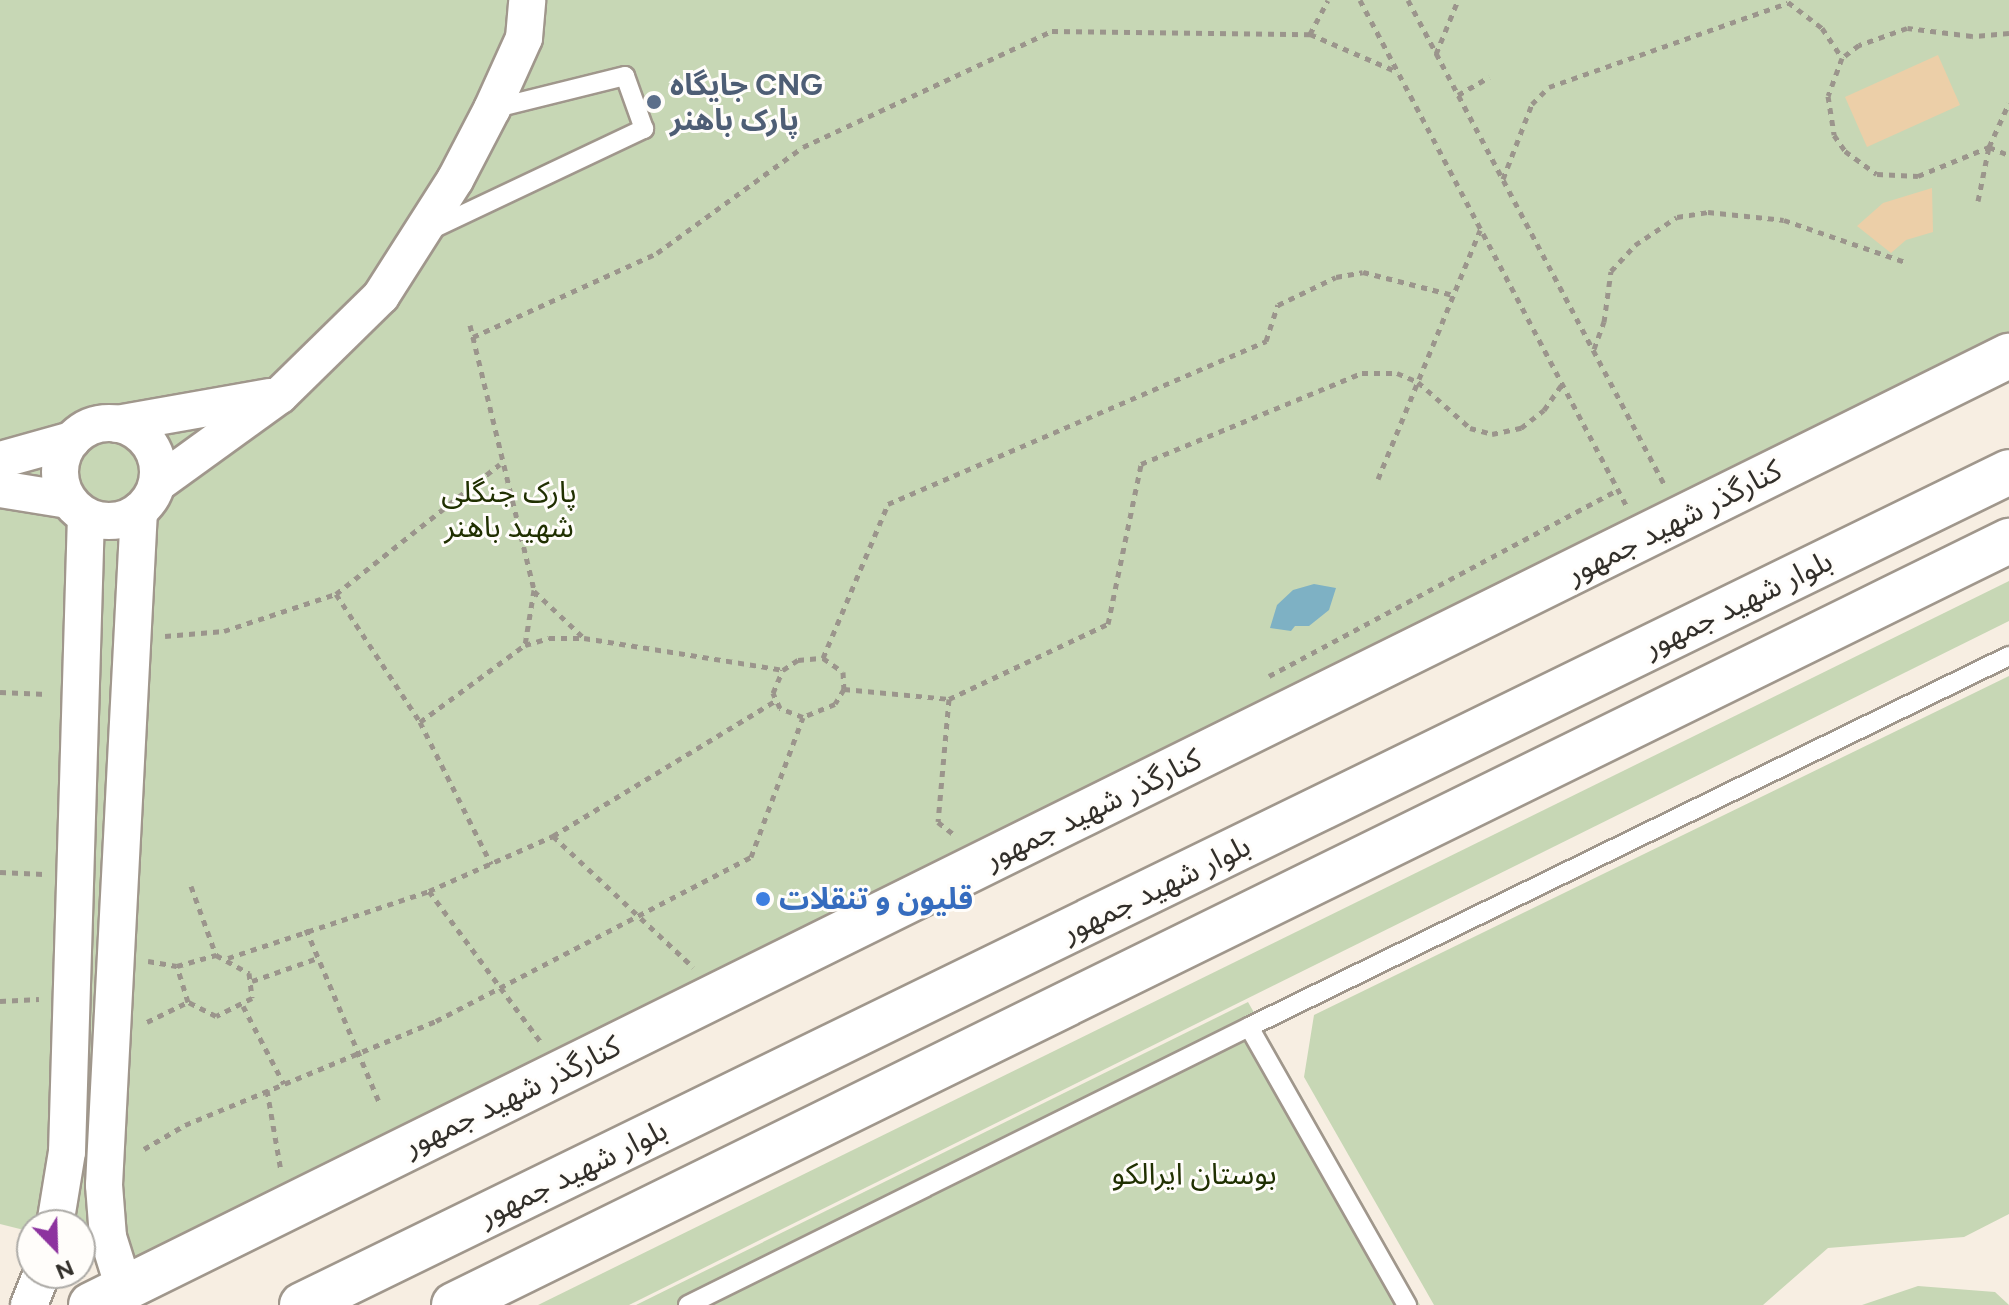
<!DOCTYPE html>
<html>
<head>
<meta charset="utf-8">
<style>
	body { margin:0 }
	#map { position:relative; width:2009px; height:1305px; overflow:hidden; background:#f7eee2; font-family:Figtree,"Noto Sans Arabic",sans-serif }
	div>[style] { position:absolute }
	.green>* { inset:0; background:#c7d7b5 }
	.water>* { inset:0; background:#7eb1c4 }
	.building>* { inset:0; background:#eccfa8 }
	.path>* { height:5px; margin-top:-2.5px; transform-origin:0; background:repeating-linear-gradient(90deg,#9b958c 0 6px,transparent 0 12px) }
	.roads { filter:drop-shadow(2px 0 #a0978c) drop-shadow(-2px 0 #a0978c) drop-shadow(0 2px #a0978c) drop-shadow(0 -2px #a0978c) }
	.lane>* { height:18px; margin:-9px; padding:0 9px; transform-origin:9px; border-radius:9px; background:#fff }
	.street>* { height:36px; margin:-18px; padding:0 18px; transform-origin:18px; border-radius:18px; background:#fff }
	.street>.ring { margin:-18px; padding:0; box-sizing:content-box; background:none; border:36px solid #fff; border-radius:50% }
	.secondary>* { height:44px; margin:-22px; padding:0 22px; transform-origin:22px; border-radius:22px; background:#fff }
	.highway>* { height:44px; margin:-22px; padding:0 22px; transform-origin:22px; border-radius:22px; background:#fff }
	.dots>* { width:22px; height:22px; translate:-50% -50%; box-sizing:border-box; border:4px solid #fffdfa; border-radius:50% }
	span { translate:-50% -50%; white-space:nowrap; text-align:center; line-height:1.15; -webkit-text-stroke:6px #fffdfa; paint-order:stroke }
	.service-label { font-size:30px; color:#4e5e75; font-weight:700 }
	.left { translate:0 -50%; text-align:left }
	.park-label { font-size:30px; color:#203001 }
	.street-label { font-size:30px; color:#322f2a }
	.shop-label { font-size:30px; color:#366cbe; font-weight:700 }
	.north { position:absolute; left:16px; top:1209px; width:80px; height:80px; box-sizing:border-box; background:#fffdfa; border:2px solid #adaba7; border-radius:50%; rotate:157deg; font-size:22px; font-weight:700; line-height:32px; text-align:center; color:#322f2a }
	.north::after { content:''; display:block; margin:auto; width:28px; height:36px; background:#8d339f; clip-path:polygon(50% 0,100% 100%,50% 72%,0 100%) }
</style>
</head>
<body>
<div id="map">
	<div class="green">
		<div style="clip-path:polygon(0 0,2009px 0,2009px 334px,140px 1260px,80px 1244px,80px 1225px,32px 1225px,32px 1232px,0 1224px)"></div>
		<div style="clip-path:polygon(2009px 581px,2009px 621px,629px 1305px,538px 1305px)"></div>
		<div style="clip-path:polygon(2009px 676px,2009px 1214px,1964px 1237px,1828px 1248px,1763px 1305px,1434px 1305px,1304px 1077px,1314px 1015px)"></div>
		<div style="clip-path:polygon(1248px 1002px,1420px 1305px,636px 1305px)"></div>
		<div style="clip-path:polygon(1918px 1286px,1995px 1292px,2009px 1305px,1862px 1305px)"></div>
	</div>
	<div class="water">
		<div style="clip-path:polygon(1314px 584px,1336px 588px,1329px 610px,1309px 626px,1295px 626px,1291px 631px,1270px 628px,1277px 605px,1293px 590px)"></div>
	</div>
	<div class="building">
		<div style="clip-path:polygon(1938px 55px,1960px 105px,1867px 147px,1845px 97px)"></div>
		<div style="clip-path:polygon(1932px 188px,1933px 232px,1906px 240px,1891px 253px,1857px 226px,1883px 203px)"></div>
	</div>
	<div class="path">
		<div style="left:1360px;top:0;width:571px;rotate:62.22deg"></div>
		<div style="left:1408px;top:0;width:548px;rotate:62.12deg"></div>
		<div style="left:1788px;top:2px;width:43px;rotate:37.4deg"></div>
		<div style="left:1822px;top:28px;width:36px;rotate:56deg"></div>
		<div style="left:2009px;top:33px;width:37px;rotate:175deg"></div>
		<div style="left:1972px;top:36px;width:65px;rotate:-173deg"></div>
		<div style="left:1907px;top:28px;width:51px;rotate:160.5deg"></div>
		<div style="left:1859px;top:45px;width:21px;rotate:143deg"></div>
		<div style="left:1842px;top:58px;width:40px;rotate:110.2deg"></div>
		<div style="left:1828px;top:96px;width:39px;rotate:81deg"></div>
		<div style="left:1834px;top:135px;width:19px;rotate:55deg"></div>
		<div style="left:1845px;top:151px;width:39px;rotate:36deg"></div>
		<div style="left:1877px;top:174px;width:41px;rotate:2.8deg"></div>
		<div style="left:1918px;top:176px;width:77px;rotate:-22.2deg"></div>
		<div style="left:1989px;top:147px;width:22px;rotate:22deg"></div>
		<div style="left:1310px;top:34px;width:38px;rotate:-62deg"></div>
		<div style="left:1436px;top:54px;width:58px;rotate:-67.8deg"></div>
		<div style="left:1458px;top:95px;width:36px;rotate:-30deg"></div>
		<div style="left:1503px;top:179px;width:80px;rotate:-68.9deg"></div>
		<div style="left:1532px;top:104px;width:24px;rotate:-45deg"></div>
		<div style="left:1549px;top:87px;width:253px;rotate:-19.4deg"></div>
		<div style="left:1978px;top:201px;width:55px;rotate:-78.5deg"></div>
		<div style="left:1989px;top:147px;width:48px;rotate:-65.6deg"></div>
		<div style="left:470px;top:325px;width:273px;rotate:76.4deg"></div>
		<div style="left:534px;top:590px;width:56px;rotate:99.3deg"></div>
		<div style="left:473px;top:337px;width:202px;rotate:-24.5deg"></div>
		<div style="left:657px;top:253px;width:180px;rotate:-36deg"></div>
		<div style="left:803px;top:147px;width:275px;rotate:-25deg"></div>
		<div style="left:1052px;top:31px;width:258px;rotate:0.7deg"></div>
		<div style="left:1310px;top:34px;width:96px;rotate:23.4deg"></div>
		<div style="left:1594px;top:349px;width:29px;rotate:-70deg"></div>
		<div style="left:1604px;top:322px;width:51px;rotate:-82.2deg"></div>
		<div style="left:1611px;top:271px;width:35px;rotate:-47deg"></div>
		<div style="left:1635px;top:245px;width:50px;rotate:-33.7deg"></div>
		<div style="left:1677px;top:217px;width:31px;rotate:-9deg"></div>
		<div style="left:1708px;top:212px;width:76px;rotate:6deg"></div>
		<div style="left:1784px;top:220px;width:131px;rotate:19.1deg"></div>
		<div style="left:1378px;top:479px;width:269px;rotate:-67.7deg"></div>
		<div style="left:534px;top:591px;width:69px;rotate:43.2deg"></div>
		<div style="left:336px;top:594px;width:153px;rotate:56.7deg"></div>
		<div style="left:420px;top:722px;width:159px;rotate:63.4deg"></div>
		<div style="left:165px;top:636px;width:59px;rotate:-4.8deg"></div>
		<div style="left:224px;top:631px;width:118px;rotate:-18.3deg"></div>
		<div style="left:336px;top:594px;width:209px;rotate:-38.4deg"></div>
		<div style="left:823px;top:658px;width:167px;rotate:-67.1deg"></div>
		<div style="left:888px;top:504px;width:412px;rotate:-23.3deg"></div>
		<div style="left:1266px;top:341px;width:38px;rotate:-72deg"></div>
		<div style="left:1278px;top:305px;width:64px;rotate:-25.8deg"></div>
		<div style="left:1336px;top:277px;width:27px;rotate:-10deg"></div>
		<div style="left:1363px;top:272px;width:93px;rotate:14.3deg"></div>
		<div style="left:823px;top:658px;width:24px;rotate:35deg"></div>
		<div style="left:843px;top:672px;width:17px;rotate:87deg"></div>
		<div style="left:844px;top:689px;width:17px;rotate:121deg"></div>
		<div style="left:835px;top:704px;width:35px;rotate:158deg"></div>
		<div style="left:803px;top:717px;width:25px;rotate:-159deg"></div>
		<div style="left:780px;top:708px;width:17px;rotate:-115deg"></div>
		<div style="left:773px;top:693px;width:25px;rotate:-67deg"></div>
		<div style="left:783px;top:670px;width:18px;rotate:-34deg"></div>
		<div style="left:798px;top:660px;width:25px;rotate:-5deg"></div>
		<div style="left:1269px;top:676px;width:395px;rotate:-28.1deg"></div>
		<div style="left:844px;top:689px;width:105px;rotate:5.4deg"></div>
		<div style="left:949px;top:699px;width:176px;rotate:-25.3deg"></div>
		<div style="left:1108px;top:624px;width:163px;rotate:-78.3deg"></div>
		<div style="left:1141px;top:464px;width:239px;rotate:-22.4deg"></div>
		<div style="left:1362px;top:373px;width:35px"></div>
		<div style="left:1397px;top:373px;width:23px;rotate:23deg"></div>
		<div style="left:1418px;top:382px;width:69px;rotate:41.5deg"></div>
		<div style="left:1470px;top:428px;width:23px;rotate:15deg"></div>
		<div style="left:1492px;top:434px;width:30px;rotate:-12deg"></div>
		<div style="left:1521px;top:428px;width:29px;rotate:-38deg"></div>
		<div style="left:1544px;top:410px;width:32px;rotate:-55deg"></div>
		<div style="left:0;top:692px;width:47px;rotate:2.4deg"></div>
		<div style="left:949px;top:699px;width:123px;rotate:95.1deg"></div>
		<div style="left:938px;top:822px;width:23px;rotate:38deg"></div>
		<div style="left:420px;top:722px;width:130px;rotate:-36.3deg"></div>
		<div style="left:525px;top:645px;width:25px;rotate:-16deg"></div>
		<div style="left:549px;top:638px;width:35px"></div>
		<div style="left:584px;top:638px;width:202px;rotate:9.1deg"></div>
		<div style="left:553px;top:836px;width:192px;rotate:43.1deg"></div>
		<div style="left:0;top:872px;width:44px;rotate:2.6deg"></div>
		<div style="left:191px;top:886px;width:73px;rotate:70.1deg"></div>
		<div style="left:429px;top:891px;width:187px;rotate:53.5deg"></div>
		<div style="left:306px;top:929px;width:190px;rotate:67.1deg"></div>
		<div style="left:216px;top:955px;width:38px;rotate:29deg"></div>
		<div style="left:249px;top:973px;width:25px;rotate:83deg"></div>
		<div style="left:252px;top:998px;width:40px;rotate:153.4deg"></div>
		<div style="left:216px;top:1016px;width:31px;rotate:-153deg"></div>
		<div style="left:188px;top:1002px;width:38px;rotate:-107deg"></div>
		<div style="left:177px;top:966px;width:41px;rotate:-15.8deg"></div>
		<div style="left:228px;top:958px;width:212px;rotate:-18.4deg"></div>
		<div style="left:429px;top:891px;width:136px;rotate:-23.9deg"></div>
		<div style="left:553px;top:836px;width:260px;rotate:-31.3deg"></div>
		<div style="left:148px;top:961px;width:29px;rotate:10deg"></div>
		<div style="left:252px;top:981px;width:70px;rotate:-19.2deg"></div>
		<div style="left:0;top:1001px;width:39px;rotate:-3deg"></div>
		<div style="left:243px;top:1006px;width:88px;rotate:62.3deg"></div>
		<div style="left:147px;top:1022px;width:46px;rotate:-26deg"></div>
		<div style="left:267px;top:1090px;width:82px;rotate:80.2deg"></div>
		<div style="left:144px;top:1149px;width:48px;rotate:-30.3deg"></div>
		<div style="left:185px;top:1125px;width:272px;rotate:-22.5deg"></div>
		<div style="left:436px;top:1021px;width:355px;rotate:-27.5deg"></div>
		<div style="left:751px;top:857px;width:149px;rotate:-69.6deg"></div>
	</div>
	<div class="roads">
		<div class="lane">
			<div style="left:430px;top:230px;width:237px;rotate:-25.3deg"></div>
			<div style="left:644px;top:129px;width:56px;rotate:-109.7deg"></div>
			<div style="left:625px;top:76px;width:137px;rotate:166.1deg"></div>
			<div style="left:1249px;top:1027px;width:846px;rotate:-26.02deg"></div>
			<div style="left:688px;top:1305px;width:626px;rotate:-26.36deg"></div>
			<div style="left:1249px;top:1027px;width:320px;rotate:60.4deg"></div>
		</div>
		<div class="street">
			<div class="ring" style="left:60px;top:423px;width:62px;height:62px"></div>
			<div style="left:117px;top:424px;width:155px;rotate:-10deg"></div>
			<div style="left:0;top:460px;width:75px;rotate:-15.5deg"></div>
			<div style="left:157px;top:484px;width:152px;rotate:-35.9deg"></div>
			<div style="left:280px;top:395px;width:141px;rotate:-44.4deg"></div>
			<div style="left:381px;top:296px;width:138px;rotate:-57.5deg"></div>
			<div style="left:455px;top:180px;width:80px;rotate:-62.5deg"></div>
			<div style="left:492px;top:109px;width:78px;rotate:-65.7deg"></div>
			<div style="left:524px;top:38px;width:38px;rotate:-85deg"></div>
			<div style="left:0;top:489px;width:69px;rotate:9.2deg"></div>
			<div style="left:55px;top:1225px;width:74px;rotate:-80.7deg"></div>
			<div style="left:67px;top:1152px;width:636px;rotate:-88.29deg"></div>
			<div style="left:124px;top:1288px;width:53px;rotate:-107.4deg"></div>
			<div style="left:108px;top:1237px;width:52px;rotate:-94.4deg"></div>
			<div style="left:104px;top:1185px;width:675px;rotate:-87.03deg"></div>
			<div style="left:29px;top:1305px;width:35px;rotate:-68deg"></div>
		</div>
		<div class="secondary">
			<div style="left:91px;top:1305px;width:2140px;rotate:-26.33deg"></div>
		</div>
		<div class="highway">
			<div style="left:302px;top:1305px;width:1899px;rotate:-26.01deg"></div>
			<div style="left:454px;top:1305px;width:1733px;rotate:-26.17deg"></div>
		</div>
	</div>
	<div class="dots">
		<div style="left:654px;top:102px;background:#5c6f8a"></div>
		<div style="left:763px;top:899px;background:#3f7fe0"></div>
	</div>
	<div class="service-label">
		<span class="left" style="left:670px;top:102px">جایگاه CNG<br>پارک باهنر</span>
	</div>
	<div class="park-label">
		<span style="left:509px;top:509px">پارک جنگلی<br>شهید باهنر</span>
		<span style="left:1194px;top:1174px">بوستان ایرالکو</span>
	</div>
	<div class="street-label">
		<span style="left:1674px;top:522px;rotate:-27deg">کنارگذر شهید جمهور</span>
		<span style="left:1738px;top:604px;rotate:-26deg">بلوار شهید جمهور</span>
		<span style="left:1093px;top:809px;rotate:-26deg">کنارگذر شهید جمهور</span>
		<span style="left:1156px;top:889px;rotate:-26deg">بلوار شهید جمهور</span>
		<span style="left:512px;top:1096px;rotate:-26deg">کنارگذر شهید جمهور</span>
		<span style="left:573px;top:1173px;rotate:-26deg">بلوار شهید جمهور</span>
	</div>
	<div class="shop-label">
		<span class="left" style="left:779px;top:899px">قلیون و تنقلات</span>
	</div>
	<div class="north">N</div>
</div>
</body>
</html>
